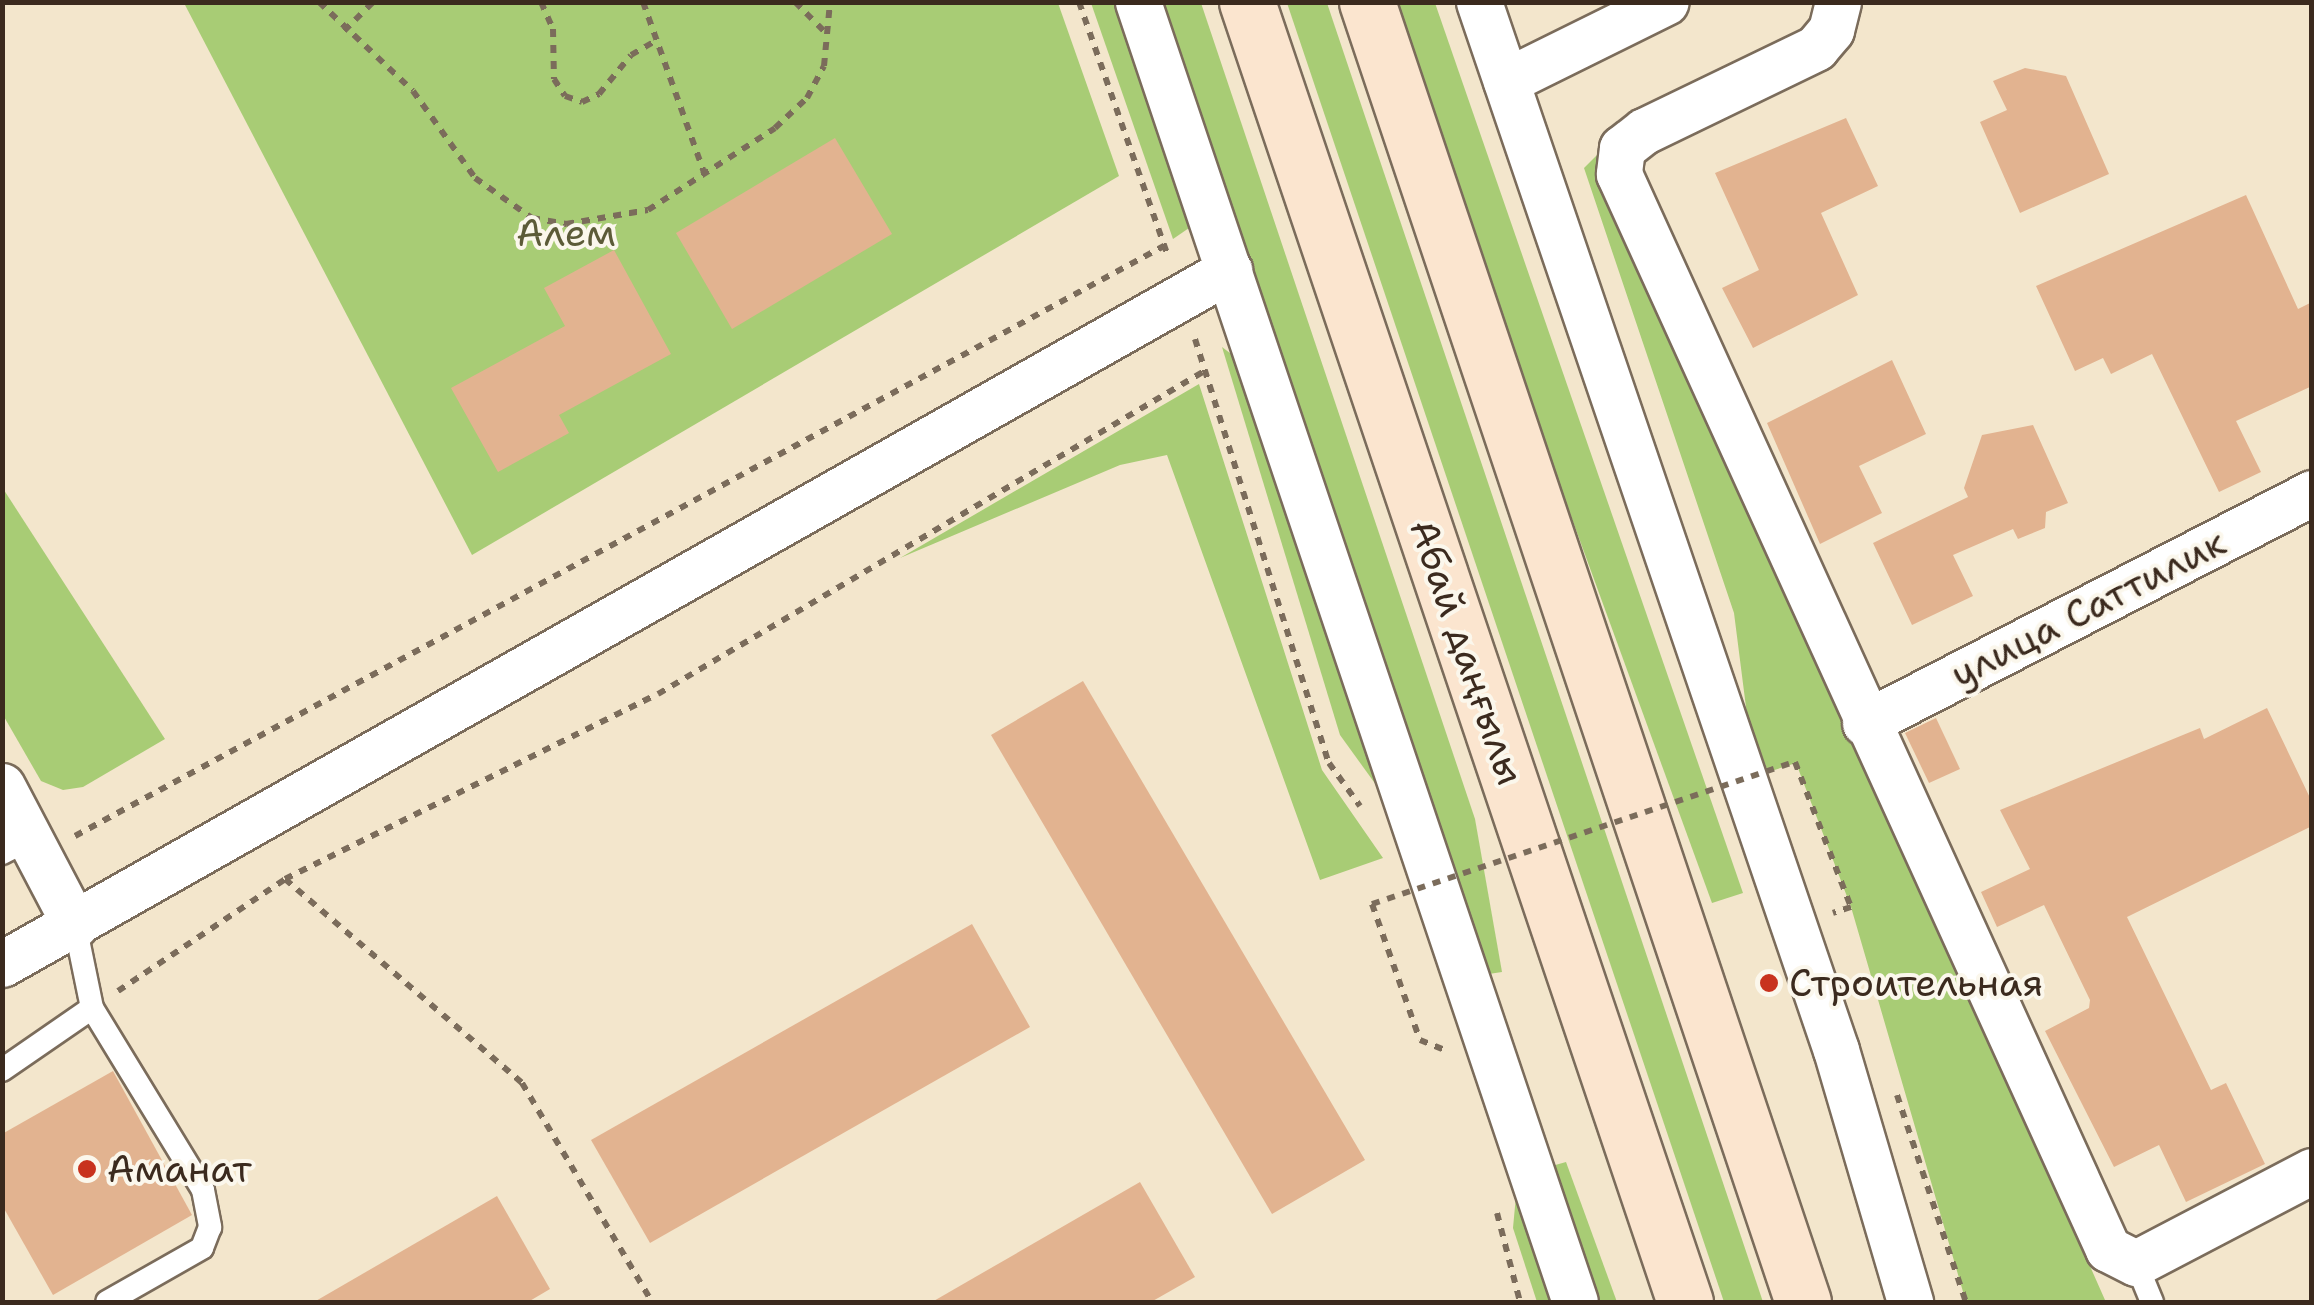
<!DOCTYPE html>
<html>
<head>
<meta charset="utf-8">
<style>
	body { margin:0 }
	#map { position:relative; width:2314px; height:1305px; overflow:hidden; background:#f3e6cc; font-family:"Shantell Sans",sans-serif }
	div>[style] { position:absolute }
	.green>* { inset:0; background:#a8cc75 }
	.building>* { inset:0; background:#e2b390 }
	.path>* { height:6px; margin-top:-3px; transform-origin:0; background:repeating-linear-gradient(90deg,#7b6c5b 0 8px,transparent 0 16px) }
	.roads { filter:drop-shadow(2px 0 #7b6c5b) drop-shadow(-2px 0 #7b6c5b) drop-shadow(0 2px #7b6c5b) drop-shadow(0 -2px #7b6c5b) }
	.lane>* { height:22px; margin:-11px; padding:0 11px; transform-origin:11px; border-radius:11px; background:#fff }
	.street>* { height:45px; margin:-22.5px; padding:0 22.5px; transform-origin:22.5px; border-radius:22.5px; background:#fff }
	.secondary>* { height:55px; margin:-27.5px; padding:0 27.5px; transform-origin:27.5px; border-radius:27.5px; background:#fbe5cf }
	.path-bridge>* { height:6px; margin-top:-3px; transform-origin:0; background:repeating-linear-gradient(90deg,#7b6c5b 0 8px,transparent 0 16px) }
	.dots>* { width:28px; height:28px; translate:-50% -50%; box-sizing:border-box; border:5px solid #fbf7ec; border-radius:50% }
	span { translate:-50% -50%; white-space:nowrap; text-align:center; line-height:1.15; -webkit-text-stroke:8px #fbf7ec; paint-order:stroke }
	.park-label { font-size:38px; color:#5c5b38 }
	.street-label { font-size:38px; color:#3b2a1e }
	.poi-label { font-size:38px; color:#3b2a1e }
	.left { translate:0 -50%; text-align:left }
	.frame { position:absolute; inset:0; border:5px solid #3b2a1e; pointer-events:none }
</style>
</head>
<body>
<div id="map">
	<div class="green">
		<div style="clip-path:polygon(184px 3px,1058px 3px,1119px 176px,472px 555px)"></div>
		<div style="clip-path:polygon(1091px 3px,1121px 3px,1190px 201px,1189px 228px,1173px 239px)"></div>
		<div style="clip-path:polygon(1145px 3px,1201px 3px,1475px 819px,1502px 972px,1482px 975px)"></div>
		<div style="clip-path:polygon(1287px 3px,1327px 3px,1763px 1302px,1724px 1302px)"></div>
		<div style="clip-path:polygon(1384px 3px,1435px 3px,1743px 893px,1712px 903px)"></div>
		<div style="clip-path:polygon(1597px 155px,2105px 1300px,2123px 1302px,1966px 1302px,1851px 907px,1796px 763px,1768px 772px,1747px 715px,1734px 613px,1584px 168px)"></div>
		<div style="clip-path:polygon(1222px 347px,1251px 369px,1392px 807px,1340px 735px)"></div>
		<div style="clip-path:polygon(1199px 384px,1322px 770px,1383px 858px,1320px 880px,1167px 455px,1120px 465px,900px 558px)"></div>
		<div style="clip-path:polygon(2px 487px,165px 739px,83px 787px,63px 790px,41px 781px,3px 715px)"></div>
		<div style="clip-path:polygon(1566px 1162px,1617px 1302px,1586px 1302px,1541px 1169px)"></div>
		<div style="clip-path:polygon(1517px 1185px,1556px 1302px,1537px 1302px,1513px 1228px)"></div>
	</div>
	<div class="building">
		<div style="clip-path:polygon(2025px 68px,2066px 76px,2109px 174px,2020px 213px,1980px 122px,2007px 110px,1993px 81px)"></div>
		<div style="clip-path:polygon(1846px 118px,1878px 186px,1821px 213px,1858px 295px,1753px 348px,1722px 288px,1759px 270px,1715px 173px)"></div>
		<div style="clip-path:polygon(835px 138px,892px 234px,732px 329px,676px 233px)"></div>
		<div style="clip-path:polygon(2246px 195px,2298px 309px,2312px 302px,2312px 386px,2236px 421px,2261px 472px,2219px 492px,2152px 354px,2111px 374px,2103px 358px,2075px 371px,2036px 286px)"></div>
		<div style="clip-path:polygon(614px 250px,671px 354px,559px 415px,569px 433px,498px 472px,451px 388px,565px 326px,544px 288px)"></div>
		<div style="clip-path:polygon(1892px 360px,1926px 434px,1859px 466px,1882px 513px,1820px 544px,1767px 423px)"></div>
		<div style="clip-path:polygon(2033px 425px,2068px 503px,2046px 512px,2045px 528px,2018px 539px,2013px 529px,1953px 555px,1973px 596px,1912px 625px,1873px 543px,1968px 497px,1964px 488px,1982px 435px)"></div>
		<div style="clip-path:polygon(1083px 681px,1365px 1160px,1272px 1214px,991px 735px)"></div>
		<div style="clip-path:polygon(2267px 708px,2312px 802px,2312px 826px,2127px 917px,2211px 1090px,2226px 1083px,2265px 1164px,2186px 1202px,2159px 1145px,2114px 1167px,2045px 1031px,2089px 1008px,2090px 1000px,2044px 905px,1997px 927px,1981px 892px,2030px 869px,2000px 810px,2200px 728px,2204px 739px)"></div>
		<div style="clip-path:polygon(1936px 718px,1960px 769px,1929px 783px,1905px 733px)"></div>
		<div style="clip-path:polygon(972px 924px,1030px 1027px,650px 1243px,591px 1140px)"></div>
		<div style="clip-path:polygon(113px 1071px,192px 1215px,53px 1295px,2px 1205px,2px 1134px)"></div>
		<div style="clip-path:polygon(1140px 1182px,1195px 1277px,1151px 1302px,932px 1302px)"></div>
		<div style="clip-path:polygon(497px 1196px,550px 1289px,528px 1302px,314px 1302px)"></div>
	</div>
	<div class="path">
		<div style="left:319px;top:2px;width:129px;rotate:43.4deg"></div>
		<div style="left:413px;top:91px;width:107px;rotate:54.5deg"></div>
		<div style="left:475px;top:178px;width:70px;rotate:35.1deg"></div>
		<div style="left:532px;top:218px;width:35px;rotate:10deg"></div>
		<div style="left:566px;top:224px;width:83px;rotate:-9.7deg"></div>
		<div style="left:648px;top:210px;width:151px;rotate:-32.8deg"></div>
		<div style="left:775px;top:128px;width:44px;rotate:-43.2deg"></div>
		<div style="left:807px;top:98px;width:36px;rotate:-62deg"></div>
		<div style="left:824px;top:66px;width:64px;rotate:-84.6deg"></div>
		<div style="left:541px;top:2px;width:30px;rotate:66deg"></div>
		<div style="left:553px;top:29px;width:50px;rotate:88.9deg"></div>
		<div style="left:554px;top:79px;width:20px;rotate:57deg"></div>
		<div style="left:565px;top:96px;width:18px;rotate:19deg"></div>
		<div style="left:582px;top:102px;width:19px;rotate:-25deg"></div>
		<div style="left:599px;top:94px;width:50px;rotate:-50.6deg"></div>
		<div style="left:631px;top:55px;width:30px;rotate:-30deg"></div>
		<div style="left:643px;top:2px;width:184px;rotate:70.3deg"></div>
		<div style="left:795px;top:2px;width:45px;rotate:45deg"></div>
		<div style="left:1079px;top:2px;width:269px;rotate:70.7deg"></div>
		<div style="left:344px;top:31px;width:41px;rotate:-45deg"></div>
		<div style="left:1195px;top:339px;width:445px;rotate:72.5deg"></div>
		<div style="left:1329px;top:763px;width:53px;rotate:54.2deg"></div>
		<div style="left:1795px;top:762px;width:155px;rotate:68.9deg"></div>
		<div style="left:1851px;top:907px;width:19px;rotate:162deg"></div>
		<div style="left:75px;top:836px;width:1239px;rotate:-28.45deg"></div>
		<div style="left:285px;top:879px;width:313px;rotate:40.7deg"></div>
		<div style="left:522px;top:1083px;width:255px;rotate:59.3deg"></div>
		<div style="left:1372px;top:904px;width:144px;rotate:70.6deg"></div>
		<div style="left:1420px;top:1040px;width:29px;rotate:22deg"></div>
		<div style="left:118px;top:991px;width:201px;rotate:-33.8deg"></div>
		<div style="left:285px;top:879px;width:416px;rotate:-26.4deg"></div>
		<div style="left:658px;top:694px;width:637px;rotate:-30.59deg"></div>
		<div style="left:1897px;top:1095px;width:218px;rotate:71.6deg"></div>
		<div style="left:1497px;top:1213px;width:92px;rotate:75.5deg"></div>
	</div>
	<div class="roads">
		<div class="lane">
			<div style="left:2px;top:853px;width:31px;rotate:-27deg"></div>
			<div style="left:75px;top:925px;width:85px;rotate:78.4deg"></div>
			<div style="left:92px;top:1008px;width:213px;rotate:58.6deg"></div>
			<div style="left:203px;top:1190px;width:38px;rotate:79deg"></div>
			<div style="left:210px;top:1227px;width:22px;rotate:111deg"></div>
			<div style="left:202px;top:1248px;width:109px;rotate:150.4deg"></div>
			<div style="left:2px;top:1070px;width:109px;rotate:-34.6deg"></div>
			<div style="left:2136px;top:1263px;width:42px;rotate:67.7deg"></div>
		</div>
		<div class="street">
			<div style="left:1138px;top:2px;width:1371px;rotate:71.42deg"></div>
			<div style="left:1479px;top:2px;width:1107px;rotate:71.19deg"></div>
			<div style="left:1836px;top:1050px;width:263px;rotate:73.6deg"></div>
			<div style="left:1838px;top:2px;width:29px;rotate:104deg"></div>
			<div style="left:1831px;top:30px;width:23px;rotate:130deg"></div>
			<div style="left:1816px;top:48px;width:191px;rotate:154.2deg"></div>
			<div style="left:1644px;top:131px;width:28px;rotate:142deg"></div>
			<div style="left:1622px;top:148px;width:26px;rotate:97deg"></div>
			<div style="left:1619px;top:174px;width:1181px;rotate:65.54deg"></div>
			<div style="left:2108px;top:1249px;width:31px;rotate:27deg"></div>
			<div style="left:2136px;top:1263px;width:199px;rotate:-27.6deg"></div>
			<div style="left:1506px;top:81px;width:178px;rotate:-26.3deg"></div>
			<div style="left:1865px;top:723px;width:503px;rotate:-27.23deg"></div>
			<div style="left:2px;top:786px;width:157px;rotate:62.3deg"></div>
			<div style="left:2px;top:964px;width:1410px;rotate:-29.49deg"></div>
		</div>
		<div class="secondary">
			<div style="left:1247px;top:2px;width:1372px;rotate:71.38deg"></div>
			<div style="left:1367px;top:2px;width:1371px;rotate:71.46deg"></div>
		</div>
	</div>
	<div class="path-bridge">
		<div style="left:1372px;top:904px;width:446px;rotate:-18.6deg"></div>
	</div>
	<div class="dots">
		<div style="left:1769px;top:983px;background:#c8321e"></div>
		<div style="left:87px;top:1169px;background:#c8321e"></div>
	</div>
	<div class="park-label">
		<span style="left:566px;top:233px">Алем</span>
	</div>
	<div class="street-label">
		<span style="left:2088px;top:608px;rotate:-27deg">улица Саттилик</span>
		<span style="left:1467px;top:652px;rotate:71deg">Абай даңғылы</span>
	</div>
	<div class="poi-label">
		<span class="left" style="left:1789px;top:983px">Строительная</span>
		<span class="left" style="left:107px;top:1169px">Аманат</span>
	</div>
	<div class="frame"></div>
</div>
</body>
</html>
